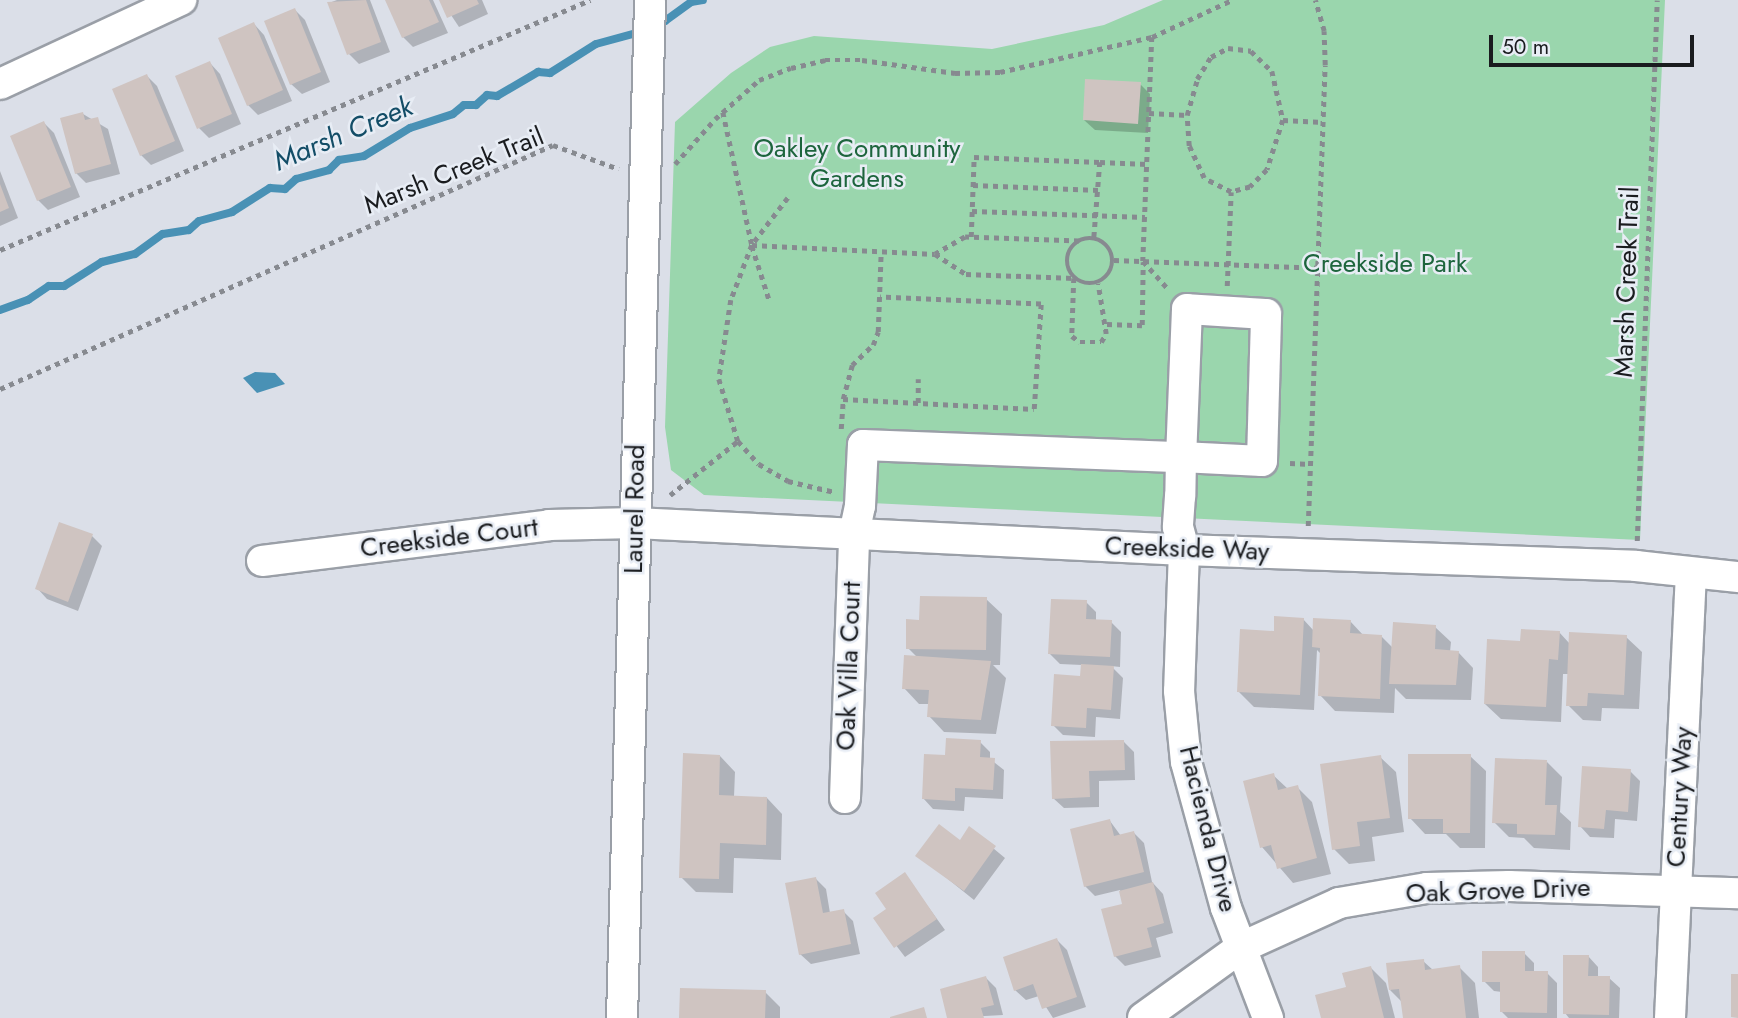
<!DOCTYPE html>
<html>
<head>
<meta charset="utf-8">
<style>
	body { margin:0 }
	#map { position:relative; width:1738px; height:1018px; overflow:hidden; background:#dbdfe8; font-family:Jost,sans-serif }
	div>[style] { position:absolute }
	.green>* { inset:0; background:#9ad6ad }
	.water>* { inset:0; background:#4991b5 }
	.shadow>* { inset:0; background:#0003 }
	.stream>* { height:8px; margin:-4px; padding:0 4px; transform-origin:4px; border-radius:4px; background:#4991b5 }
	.building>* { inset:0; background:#cfc4c1 }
	.path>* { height:4.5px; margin-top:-2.25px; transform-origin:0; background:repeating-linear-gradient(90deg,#878a90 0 5px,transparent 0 10px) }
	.path>.ring { margin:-2.25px; padding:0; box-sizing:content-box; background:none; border:4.5px solid #878a90; border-radius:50% }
	.roads { filter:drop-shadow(2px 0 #9a9fa7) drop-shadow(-2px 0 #9a9fa7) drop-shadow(0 2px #9a9fa7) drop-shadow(0 -2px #9a9fa7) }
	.minor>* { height:30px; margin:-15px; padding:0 15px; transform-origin:15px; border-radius:15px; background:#fff }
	span { translate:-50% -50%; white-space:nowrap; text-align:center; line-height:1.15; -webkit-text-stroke:5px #e8edf5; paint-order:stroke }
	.park-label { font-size:26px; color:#1d653d }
	.street-label { font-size:26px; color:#1a1c1f }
	.water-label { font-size:28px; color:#134d67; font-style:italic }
	.scale { position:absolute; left:1489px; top:35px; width:205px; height:32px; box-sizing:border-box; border:4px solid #1a1c1f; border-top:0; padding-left:9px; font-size:21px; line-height:24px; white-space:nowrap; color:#1a1c1f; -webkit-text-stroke:5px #e8edf5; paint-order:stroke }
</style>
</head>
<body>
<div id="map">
	<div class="green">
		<div style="clip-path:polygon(1163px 0,1665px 0,1640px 540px,704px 495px,671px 470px,665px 427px,675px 122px,731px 73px,770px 47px,814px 36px,992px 49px,1104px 25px)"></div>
	</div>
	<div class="water">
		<div style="clip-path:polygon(255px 372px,275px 373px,285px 384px,257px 393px,243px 378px)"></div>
	</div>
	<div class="shadow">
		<div style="clip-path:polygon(337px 0,370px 0,390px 52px,359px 64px,349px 54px,329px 3px)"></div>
		<div style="clip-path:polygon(387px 0,433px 0,448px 33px,413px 47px,403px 37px)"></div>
		<div style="clip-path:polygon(441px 0,482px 0,488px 14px,459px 27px)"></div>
		<div style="clip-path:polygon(295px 10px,305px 20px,330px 82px,302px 94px,291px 84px)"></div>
		<div style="clip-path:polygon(254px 24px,264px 35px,292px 101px,258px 115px,248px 105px)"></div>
		<div style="clip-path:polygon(210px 63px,220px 74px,241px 124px,209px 138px,199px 128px)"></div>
		<div style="clip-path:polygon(147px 76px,157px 86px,184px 151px,151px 165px,141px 155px)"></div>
		<div style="clip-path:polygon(1140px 84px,1150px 94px,1148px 133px,1095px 130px,1084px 120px)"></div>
		<div style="clip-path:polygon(83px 114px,108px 129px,120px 174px,86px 183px,76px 173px)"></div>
		<div style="clip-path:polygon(44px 123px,54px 133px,80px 197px,48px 210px,38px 200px)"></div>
		<div style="clip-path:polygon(0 171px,18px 218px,0 226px)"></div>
		<div style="clip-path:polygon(92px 536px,102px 546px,78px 611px,47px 599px,37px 588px)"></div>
		<div style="clip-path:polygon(986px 599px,1002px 614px,1000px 665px,993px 665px,1006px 678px,996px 734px,944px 732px,929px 716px,930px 704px,919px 704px,904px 688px,918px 658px,908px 648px,920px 622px)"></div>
		<div style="clip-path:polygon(1086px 602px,1096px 612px,1096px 621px,1111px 622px,1121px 632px,1120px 667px,1111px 666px,1123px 678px,1120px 719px,1096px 717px,1095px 737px,1063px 735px,1053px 725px,1081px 677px,1082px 665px,1060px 664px,1050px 654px)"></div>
		<div style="clip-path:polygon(1303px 619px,1314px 631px,1350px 621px,1364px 636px,1382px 637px,1393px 648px,1435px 627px,1451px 642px,1450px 652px,1458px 652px,1473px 668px,1471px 700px,1406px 699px,1395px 688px,1394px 713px,1335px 711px,1320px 695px,1322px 655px,1317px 650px,1314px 710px,1254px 707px,1239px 692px,1276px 633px)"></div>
		<div style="clip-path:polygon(1559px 632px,1570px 644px,1626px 637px,1642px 652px,1639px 709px,1602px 708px,1601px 721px,1583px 720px,1568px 705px,1569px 674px,1563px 674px,1561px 722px,1501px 719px,1485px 704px,1521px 643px)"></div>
		<div style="clip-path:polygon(980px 742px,990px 752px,990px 759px,1004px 770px,1003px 799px,965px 797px,964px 811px,933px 809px,923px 798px,947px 757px)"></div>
		<div style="clip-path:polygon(1124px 742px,1134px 752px,1135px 780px,1099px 781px,1099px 807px,1064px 808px,1053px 798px)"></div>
		<div style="clip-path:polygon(720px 756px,735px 772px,734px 797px,767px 798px,782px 814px,781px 860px,734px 858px,733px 893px,696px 892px,681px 877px)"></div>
		<div style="clip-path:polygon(1470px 756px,1486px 771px,1485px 848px,1460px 848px,1446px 834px,1425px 834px,1410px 818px)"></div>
		<div style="clip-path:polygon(1380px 757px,1396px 772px,1404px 832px,1372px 837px,1375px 861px,1349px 864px,1334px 849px)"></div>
		<div style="clip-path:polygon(1547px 762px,1562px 777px,1560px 812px,1571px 822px,1570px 850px,1534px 848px,1524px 838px,1509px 837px,1494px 822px)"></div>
		<div style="clip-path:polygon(1630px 771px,1640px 781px,1637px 821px,1615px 819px,1614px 838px,1590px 837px,1580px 826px)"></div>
		<div style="clip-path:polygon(1273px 775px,1288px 789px,1297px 787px,1312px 802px,1331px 874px,1293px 883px,1262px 847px)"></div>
		<div style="clip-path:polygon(1110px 821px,1121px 836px,1134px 833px,1144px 843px,1152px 882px,1163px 894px,1173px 933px,1156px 938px,1161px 957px,1125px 966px,1115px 956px,1125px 905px,1120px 890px,1095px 896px,1085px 886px)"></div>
		<div style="clip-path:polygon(970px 829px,1005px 858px,974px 900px,918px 855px,960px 842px)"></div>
		<div style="clip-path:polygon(905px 875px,945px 930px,905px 957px,875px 918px,888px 909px)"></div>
		<div style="clip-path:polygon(816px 879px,826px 889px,830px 913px,843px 911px,853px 921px,860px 954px,811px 964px,800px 954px)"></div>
		<div style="clip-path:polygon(1057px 940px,1067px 950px,1086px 1007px,1053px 1018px,1039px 996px,1026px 1000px,1015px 990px)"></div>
		<div style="clip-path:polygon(1524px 953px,1534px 963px,1534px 973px,1547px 973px,1557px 983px,1557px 1018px,1508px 1018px,1502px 1012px,1502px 992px,1494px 991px,1484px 981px)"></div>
		<div style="clip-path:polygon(1588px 956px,1598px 967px,1598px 978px,1609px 978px,1620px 988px,1619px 1018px,1569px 1018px,1565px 1013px)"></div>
		<div style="clip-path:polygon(1423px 961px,1433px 970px,1459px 967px,1475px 983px,1479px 1018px,1404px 1018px,1402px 1002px,1390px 990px)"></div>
		<div style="clip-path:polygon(1371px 968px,1386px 983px,1395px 1018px,1323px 1018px)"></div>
		<div style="clip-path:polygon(986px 978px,996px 988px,1003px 1015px,949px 1018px)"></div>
		<div style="clip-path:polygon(765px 992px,780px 1007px,780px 1018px,681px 1018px)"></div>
	</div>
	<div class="stream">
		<div style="left:657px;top:21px;width:8px"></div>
		<div style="left:665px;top:21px;width:32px;rotate:-36deg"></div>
		<div style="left:691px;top:2px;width:12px;rotate:-9deg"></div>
		<div style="left:0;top:310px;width:30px;rotate:-20deg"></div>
		<div style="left:28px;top:300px;width:25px;rotate:-34deg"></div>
		<div style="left:49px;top:286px;width:15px"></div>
		<div style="left:64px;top:286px;width:45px;rotate:-32.3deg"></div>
		<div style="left:102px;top:262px;width:34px;rotate:-14deg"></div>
		<div style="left:135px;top:254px;width:34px;rotate:-36deg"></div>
		<div style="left:163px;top:234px;width:26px;rotate:-9deg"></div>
		<div style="left:189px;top:230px;width:13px;rotate:-42deg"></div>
		<div style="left:199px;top:221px;width:34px;rotate:-15deg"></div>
		<div style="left:232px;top:212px;width:45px;rotate:-32.3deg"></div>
		<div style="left:270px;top:188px;width:15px;rotate:4deg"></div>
		<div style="left:285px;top:189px;width:15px;rotate:-42deg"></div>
		<div style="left:296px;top:179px;width:34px;rotate:-15deg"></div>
		<div style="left:329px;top:170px;width:14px;rotate:-45deg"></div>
		<div style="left:339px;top:160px;width:25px;rotate:-9deg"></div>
		<div style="left:364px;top:156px;width:54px;rotate:-31.3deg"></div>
		<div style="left:410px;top:128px;width:45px;rotate:-18deg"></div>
		<div style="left:453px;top:114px;width:14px;rotate:-39deg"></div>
		<div style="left:464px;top:105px;width:12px"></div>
		<div style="left:476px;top:105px;width:15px;rotate:-42deg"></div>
		<div style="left:487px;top:95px;width:10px;rotate:6deg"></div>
		<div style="left:497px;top:96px;width:48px;rotate:-30.3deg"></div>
		<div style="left:538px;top:72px;width:12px;rotate:5deg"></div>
		<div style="left:550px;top:73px;width:54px;rotate:-32.2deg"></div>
		<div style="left:596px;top:44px;width:50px;rotate:-15.2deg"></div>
	</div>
	<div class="building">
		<div style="clip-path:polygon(366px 0,381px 42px,347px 55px,327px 2px)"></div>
		<div style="clip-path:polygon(385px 0,429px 0,439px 22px,402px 38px)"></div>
		<div style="clip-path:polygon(439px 0,477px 0,479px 4px,447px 18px)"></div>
		<div style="clip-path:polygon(295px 8px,321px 72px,290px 85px,264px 21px)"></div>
		<div style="clip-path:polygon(254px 22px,283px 90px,247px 106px,218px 38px)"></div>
		<div style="clip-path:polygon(210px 61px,232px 114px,197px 129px,175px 76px)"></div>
		<div style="clip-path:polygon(147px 74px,175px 141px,140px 156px,112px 89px)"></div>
		<div style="clip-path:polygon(1085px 79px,1141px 82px,1138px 124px,1083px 120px)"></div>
		<div style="clip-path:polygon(83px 112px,85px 120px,98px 117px,111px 164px,75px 174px,60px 118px)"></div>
		<div style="clip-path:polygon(44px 121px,71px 187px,37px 201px,10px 136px)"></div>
		<div style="clip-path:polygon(0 184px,9px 208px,0 212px)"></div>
		<div style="clip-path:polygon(59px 522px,93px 534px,68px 602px,35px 589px)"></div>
		<div style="clip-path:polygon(920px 596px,987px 597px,986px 650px,906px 649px,906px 619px,919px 620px)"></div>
		<div style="clip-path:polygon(1051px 599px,1087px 600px,1086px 619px,1112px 620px,1110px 657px,1048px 654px)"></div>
		<div style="clip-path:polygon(1274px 616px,1304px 618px,1300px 695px,1237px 692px,1240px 629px,1274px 631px)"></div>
		<div style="clip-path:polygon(1313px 618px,1351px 620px,1350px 633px,1382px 635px,1380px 699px,1318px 696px,1320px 648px,1312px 647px)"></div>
		<div style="clip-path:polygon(1393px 622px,1436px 625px,1435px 649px,1459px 651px,1456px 685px,1389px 684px)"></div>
		<div style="clip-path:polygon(1521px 629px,1560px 631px,1558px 660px,1549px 659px,1546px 707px,1484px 704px,1487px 639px,1520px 641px)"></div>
		<div style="clip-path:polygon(1569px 632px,1627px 635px,1624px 695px,1588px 693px,1587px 706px,1566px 706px)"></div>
		<div style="clip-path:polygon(904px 655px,991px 661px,981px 720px,927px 717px,929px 690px,902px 689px)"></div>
		<div style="clip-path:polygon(1081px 664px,1114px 666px,1111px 710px,1087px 708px,1086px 728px,1051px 726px,1054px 674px,1080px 676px)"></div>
		<div style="clip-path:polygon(946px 738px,981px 740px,980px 757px,995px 758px,993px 790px,955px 788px,955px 801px,922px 799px,924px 754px,945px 755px)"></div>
		<div style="clip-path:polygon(1124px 740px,1125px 770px,1089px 771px,1090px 797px,1052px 799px,1050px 741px)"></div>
		<div style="clip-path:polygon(683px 753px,720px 755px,719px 795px,767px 797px,766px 845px,720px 843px,719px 879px,679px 878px)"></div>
		<div style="clip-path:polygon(1408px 754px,1471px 754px,1470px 833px,1443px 833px,1443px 819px,1408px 819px)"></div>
		<div style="clip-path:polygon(1381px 755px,1390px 818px,1357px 822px,1360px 846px,1332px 850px,1320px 764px)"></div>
		<div style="clip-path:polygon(1495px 758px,1547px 760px,1545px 805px,1557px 805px,1555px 835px,1517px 834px,1517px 824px,1492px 823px)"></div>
		<div style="clip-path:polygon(1582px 766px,1631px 769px,1628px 812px,1606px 810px,1604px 829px,1578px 827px)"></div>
		<div style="clip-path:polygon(1274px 773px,1278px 790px,1298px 785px,1317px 858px,1277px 869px,1271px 845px,1260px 848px,1243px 781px)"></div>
		<div style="clip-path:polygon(1110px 819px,1114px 836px,1134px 831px,1144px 872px,1084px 887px,1070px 829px)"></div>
		<div style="clip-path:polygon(939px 824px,960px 840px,969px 826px,996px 846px,964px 891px,915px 856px)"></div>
		<div style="clip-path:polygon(905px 872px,937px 919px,894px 948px,873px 918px,886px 909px,875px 893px)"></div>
		<div style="clip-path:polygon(816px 877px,823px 913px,844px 909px,851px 944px,799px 955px,785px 883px)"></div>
		<div style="clip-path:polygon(1153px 882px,1164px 923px,1147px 928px,1152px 947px,1114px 957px,1101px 909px,1122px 904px,1119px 891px)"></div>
		<div style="clip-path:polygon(1057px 938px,1077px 997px,1042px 1009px,1033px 984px,1014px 991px,1003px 957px)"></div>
		<div style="clip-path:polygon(1482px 951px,1525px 951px,1525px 971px,1548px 971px,1547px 1013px,1500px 1012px,1500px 982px,1482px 982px)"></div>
		<div style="clip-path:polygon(1563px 955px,1589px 955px,1588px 976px,1610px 976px,1609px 1015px,1563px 1014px)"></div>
		<div style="clip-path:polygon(1424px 959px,1425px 970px,1460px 965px,1466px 1018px,1403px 1018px,1399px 989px,1389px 990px,1386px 963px)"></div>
		<div style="clip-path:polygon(1371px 966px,1384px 1018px,1321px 1018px,1315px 995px,1346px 987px,1342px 973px)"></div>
		<div style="clip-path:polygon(1731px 974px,1738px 974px,1738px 1018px,1731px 1017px)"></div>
		<div style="clip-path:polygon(986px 976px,994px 1005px,981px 1008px,984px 1018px,947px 1018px,940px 989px)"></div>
		<div style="clip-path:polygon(680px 988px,766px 990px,765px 1018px,679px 1018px)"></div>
		<div style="clip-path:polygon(924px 1007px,927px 1018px,890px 1018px,890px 1017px)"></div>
	</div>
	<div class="path">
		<div style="left:1152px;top:37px;width:224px;rotate:92.3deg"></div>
		<div style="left:1143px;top:261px;width:38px;rotate:48deg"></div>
		<div style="left:1228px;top:48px;width:23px;rotate:7deg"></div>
		<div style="left:1251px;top:51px;width:29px;rotate:44deg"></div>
		<div style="left:1272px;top:71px;width:50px;rotate:77.3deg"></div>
		<div style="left:1283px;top:120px;width:52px;rotate:107.7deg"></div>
		<div style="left:1267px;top:170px;width:24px;rotate:135deg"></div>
		<div style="left:1250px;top:187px;width:20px;rotate:165deg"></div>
		<div style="left:1231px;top:192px;width:30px;rotate:-153deg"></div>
		<div style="left:1204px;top:178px;width:35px;rotate:-115deg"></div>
		<div style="left:1189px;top:146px;width:31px;rotate:-94deg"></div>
		<div style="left:1187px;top:115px;width:37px;rotate:-74deg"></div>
		<div style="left:1197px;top:79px;width:26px;rotate:-58deg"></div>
		<div style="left:1211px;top:57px;width:19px;rotate:-28deg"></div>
		<div style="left:723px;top:112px;width:136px;rotate:77.7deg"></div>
		<div style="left:752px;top:245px;width:183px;rotate:2.8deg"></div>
		<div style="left:1149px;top:113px;width:38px;rotate:3deg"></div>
		<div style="left:1283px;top:120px;width:40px;rotate:2.9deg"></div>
		<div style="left:1100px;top:162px;width:47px;rotate:2.4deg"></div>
		<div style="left:675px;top:164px;width:60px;rotate:-48.4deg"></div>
		<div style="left:715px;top:119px;width:59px;rotate:-41.6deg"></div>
		<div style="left:759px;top:80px;width:34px;rotate:-21deg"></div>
		<div style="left:791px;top:68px;width:35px;rotate:-13deg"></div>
		<div style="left:825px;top:60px;width:37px"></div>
		<div style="left:862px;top:60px;width:94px;rotate:8deg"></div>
		<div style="left:955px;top:73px;width:45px;rotate:-1.3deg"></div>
		<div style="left:1000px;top:72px;width:156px;rotate:-13deg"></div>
		<div style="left:1152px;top:37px;width:88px;rotate:-24.8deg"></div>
		<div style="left:973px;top:185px;width:126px;rotate:2.3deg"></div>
		<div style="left:788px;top:198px;width:59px;rotate:127.5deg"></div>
		<div style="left:752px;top:245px;width:59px;rotate:110.9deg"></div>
		<div style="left:731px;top:300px;width:80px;rotate:98.6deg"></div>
		<div style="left:719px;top:379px;width:65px;rotate:73deg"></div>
		<div style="left:738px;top:441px;width:31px;rotate:48deg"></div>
		<div style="left:759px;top:464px;width:34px;rotate:30deg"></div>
		<div style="left:788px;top:481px;width:48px;rotate:13.2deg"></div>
		<div style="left:972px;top:211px;width:173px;rotate:2deg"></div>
		<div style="left:971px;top:237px;width:80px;rotate:-87.9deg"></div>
		<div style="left:974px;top:157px;width:126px;rotate:2.3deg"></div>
		<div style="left:1100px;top:162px;width:76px;rotate:94.5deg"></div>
		<div class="ring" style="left:1067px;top:238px;width:41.5px;height:41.5px"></div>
		<div style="left:1079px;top:241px;width:114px;rotate:-178deg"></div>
		<div style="left:965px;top:237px;width:34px;rotate:150deg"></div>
		<div style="left:935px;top:254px;width:37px;rotate:33deg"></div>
		<div style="left:966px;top:274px;width:108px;rotate:2.1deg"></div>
		<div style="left:1074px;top:278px;width:58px;rotate:92deg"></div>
		<div style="left:1072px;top:336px;width:10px;rotate:37deg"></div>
		<div style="left:1080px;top:342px;width:21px"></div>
		<div style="left:1101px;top:342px;width:9px;rotate:-58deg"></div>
		<div style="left:1106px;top:334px;width:51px;rotate:-99.1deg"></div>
		<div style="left:752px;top:246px;width:56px;rotate:72.2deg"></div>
		<div style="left:0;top:250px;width:641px;rotate:-22.96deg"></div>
		<div style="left:1114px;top:260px;width:204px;rotate:2.2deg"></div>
		<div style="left:1227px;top:286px;width:94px;rotate:-87.6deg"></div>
		<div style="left:1107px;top:324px;width:35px;rotate:2deg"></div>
		<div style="left:1142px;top:325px;width:63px;rotate:-89.1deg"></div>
		<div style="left:0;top:389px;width:604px;rotate:-23.81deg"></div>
		<div style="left:553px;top:145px;width:70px;rotate:20deg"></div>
		<div style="left:843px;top:399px;width:35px;rotate:-75deg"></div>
		<div style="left:852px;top:365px;width:29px;rotate:-44deg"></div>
		<div style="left:873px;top:345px;width:14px;rotate:-69deg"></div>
		<div style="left:878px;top:332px;width:80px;rotate:-87.9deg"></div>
		<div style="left:918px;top:403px;width:24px;rotate:-90deg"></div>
		<div style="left:841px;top:429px;width:30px;rotate:-86deg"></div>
		<div style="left:843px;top:399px;width:191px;rotate:3deg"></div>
		<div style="left:1034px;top:409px;width:105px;rotate:-86.2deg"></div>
		<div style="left:1041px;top:304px;width:161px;rotate:-177.5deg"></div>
		<div style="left:1290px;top:463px;width:20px;rotate:3deg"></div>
		<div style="left:670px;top:495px;width:87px;rotate:-38.5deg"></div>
		<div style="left:1308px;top:526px;width:461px;rotate:-87.9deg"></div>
		<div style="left:1325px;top:65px;width:34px;rotate:-92deg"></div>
		<div style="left:1324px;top:31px;width:32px;rotate:-106deg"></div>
		<div style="left:1637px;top:541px;width:541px;rotate:-87.88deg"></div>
	</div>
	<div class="roads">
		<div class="minor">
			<div style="left:0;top:84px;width:200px;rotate:-24.9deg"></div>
			<div style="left:262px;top:561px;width:289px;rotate:-7.1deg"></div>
			<div style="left:549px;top:525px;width:86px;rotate:-1.3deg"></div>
			<div style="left:635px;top:523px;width:550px;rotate:2.82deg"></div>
			<div style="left:1184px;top:550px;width:452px;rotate:2deg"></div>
			<div style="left:1636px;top:566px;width:103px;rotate:6.2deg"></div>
			<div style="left:845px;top:798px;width:264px;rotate:-88deg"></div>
			<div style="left:854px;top:534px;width:29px;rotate:-78deg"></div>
			<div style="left:860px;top:506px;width:61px;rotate:-87.2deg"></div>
			<div style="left:863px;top:445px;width:318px;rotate:2.2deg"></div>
			<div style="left:1181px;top:457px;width:81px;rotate:2.8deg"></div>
			<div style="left:1262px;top:461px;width:147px;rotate:-88.4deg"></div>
			<div style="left:1266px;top:314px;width:79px;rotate:-176.4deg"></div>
			<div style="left:1187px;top:309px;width:148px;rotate:92.3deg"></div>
			<div style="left:1181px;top:457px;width:39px;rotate:91deg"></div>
			<div style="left:1180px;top:496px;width:31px;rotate:94deg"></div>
			<div style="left:1178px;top:527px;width:24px;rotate:75deg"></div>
			<div style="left:1184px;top:550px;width:141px;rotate:92deg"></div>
			<div style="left:1179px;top:691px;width:71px;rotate:84.4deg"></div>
			<div style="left:1186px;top:762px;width:151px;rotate:74.7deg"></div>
			<div style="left:1226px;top:908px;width:118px;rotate:69.1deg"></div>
			<div style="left:622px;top:1018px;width:1018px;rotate:-88.42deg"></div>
			<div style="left:1143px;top:1018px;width:120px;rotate:-35.8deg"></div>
			<div style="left:1240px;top:948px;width:109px;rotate:-24.4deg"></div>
			<div style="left:1339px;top:903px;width:89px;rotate:-9.7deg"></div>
			<div style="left:1427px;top:888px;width:82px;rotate:-1.4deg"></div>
			<div style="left:1509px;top:886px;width:229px;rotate:1.8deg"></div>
			<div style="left:1670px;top:1018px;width:443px;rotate:-87.3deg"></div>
		</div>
	</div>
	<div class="park-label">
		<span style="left:857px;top:164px">Oakley Community<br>Gardens</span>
		<span style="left:1385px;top:264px">Creekside Park</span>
	</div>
	<div class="street-label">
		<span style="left:454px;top:171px;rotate:-22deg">Marsh Creek Trail</span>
		<span style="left:1627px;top:282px;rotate:-88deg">Marsh Creek Trail</span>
		<span style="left:635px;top:509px;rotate:-89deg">Laurel Road</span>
		<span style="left:449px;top:538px;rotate:-7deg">Creekside Court</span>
		<span style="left:1187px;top:549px;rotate:2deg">Creekside Way</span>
		<span style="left:849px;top:666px;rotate:-88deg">Oak Villa Court</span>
		<span style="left:1680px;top:797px;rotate:-87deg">Century Way</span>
		<span style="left:1208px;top:829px;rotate:76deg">Hacienda Drive</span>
		<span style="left:1498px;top:891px;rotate:-2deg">Oak Grove Drive</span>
	</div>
	<div class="water-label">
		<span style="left:343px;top:134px;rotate:-23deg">Marsh Creek</span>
	</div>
	<div class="scale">50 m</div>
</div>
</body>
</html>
